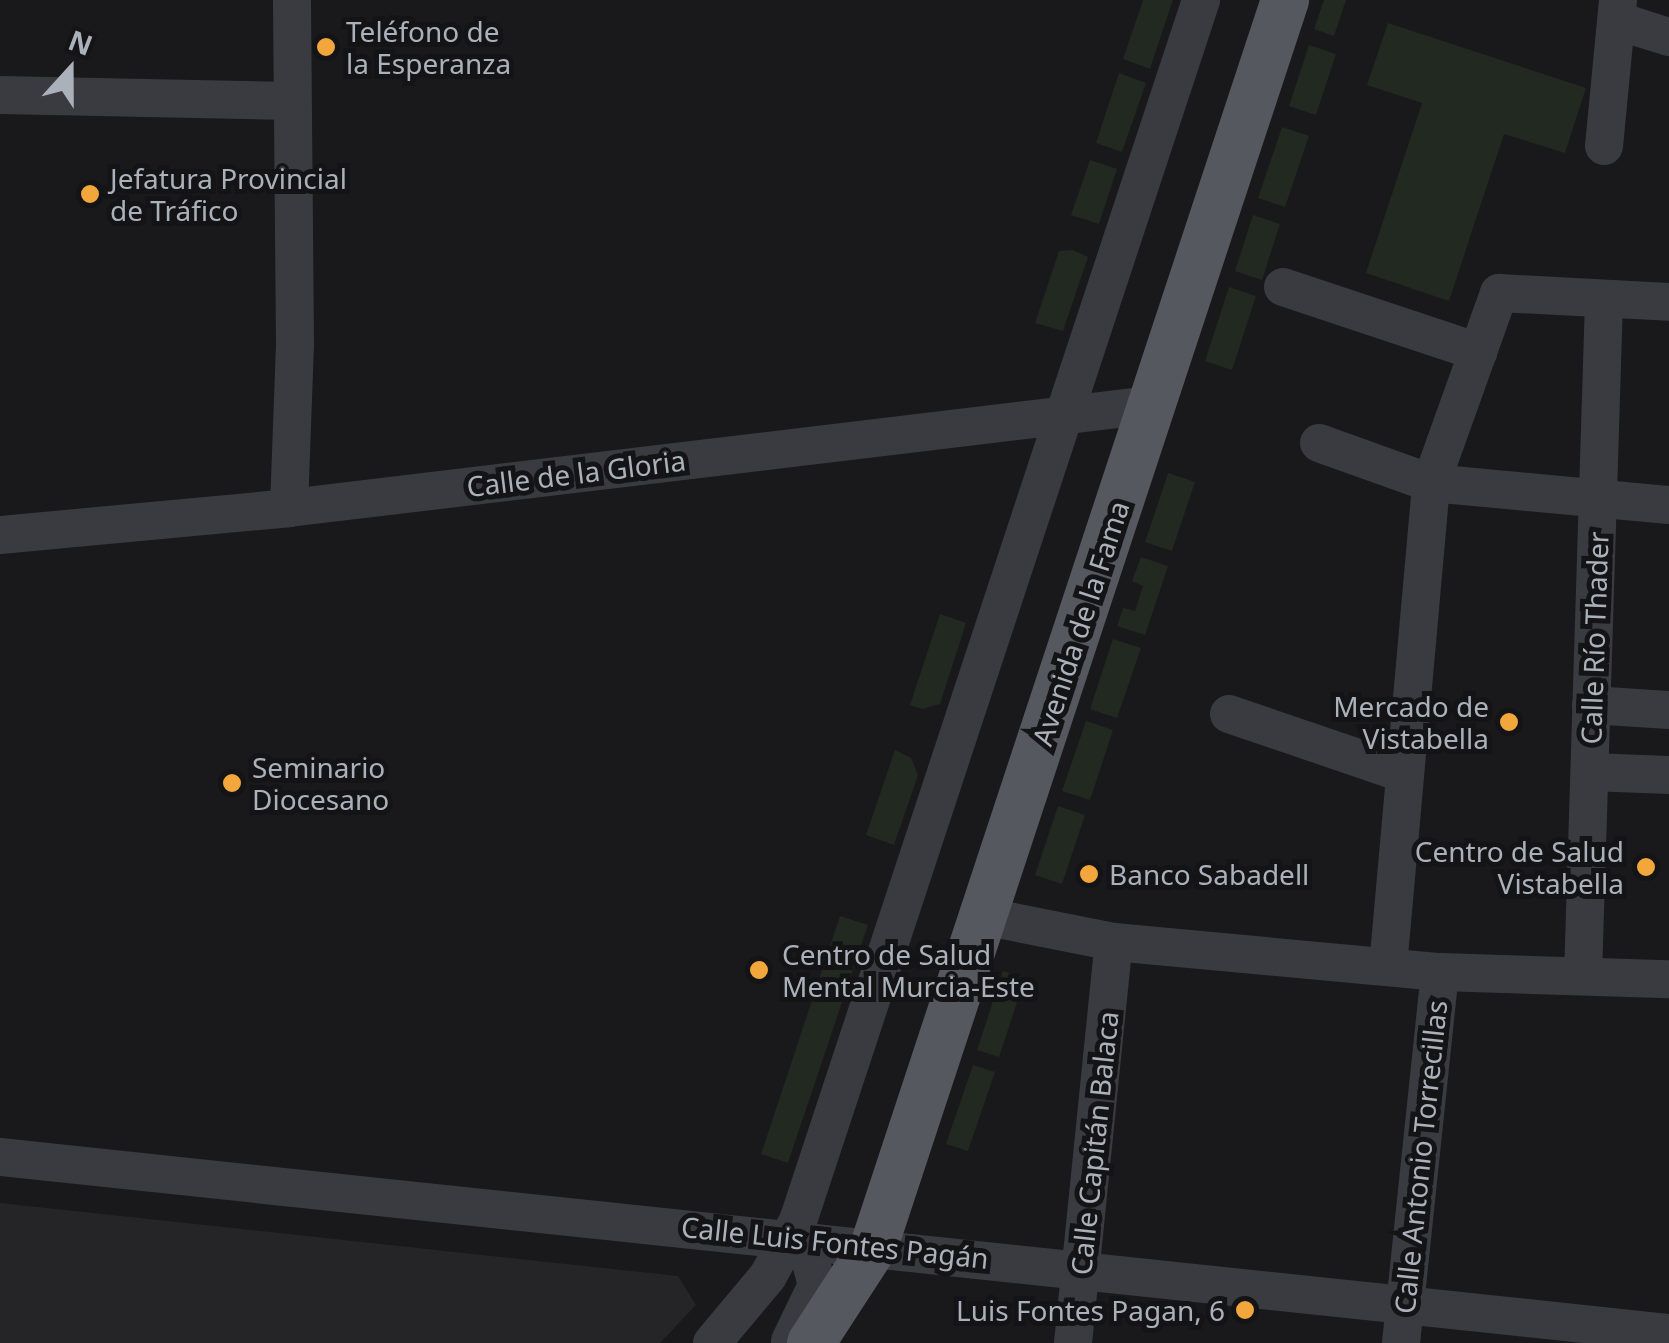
<!DOCTYPE html>
<html>
<head>
<meta charset="utf-8">
<style>
	body { margin:0 }
	#map { position:relative; width:1669px; height:1343px; overflow:hidden; background:#19191b; font-family:"Noto Sans",sans-serif }
	div>[style] { position:absolute }
	.built>* { inset:0; background:#252528 }
	.green>* { inset:0; background:#212921 }
	.minor>* { height:38px; margin:-19px; padding:0 19px; transform-origin:19px; border-radius:19px; background:#3a3b40 }
	.major>* { height:48px; margin:-24px; padding:0 24px; transform-origin:24px; border-radius:24px; background:#56585f }
	.dots>* { width:28px; height:28px; translate:-50% -50%; box-sizing:border-box; border:5px solid #141416; border-radius:50% }
	span { translate:-50% -50%; white-space:nowrap; text-align:center; line-height:1.15; -webkit-text-stroke:10px #141416; paint-order:stroke }
	.poi-label { font-size:28px; color:#abb1ba }
	.left { translate:0 -50%; text-align:left }
	.right { translate:-100% -50%; text-align:right }
	.street-label { font-size:28px; color:#abb1ba }
	.north { position:absolute; left:20px; top:20px; width:100px; height:100px; -webkit-text-stroke:8px #141416; paint-order:stroke; rotate:21deg; font-size:28px; font-weight:700; line-height:40px; text-align:center; color:#abb1ba }
	.north::after { content:''; display:block; margin:auto; width:35px; height:45px; background:#abb1ba; clip-path:polygon(50% 0,100% 100%,50% 72%,0 100%) }
</style>
</head>
<body>
<div id="map">
	<div class="built">
		<div style="clip-path:polygon(0 1203px,678px 1276px,696px 1305px,660px 1343px,0 1343px)"></div>
	</div>
	<div class="green">
		<div style="clip-path:polygon(1143px 0,1173px 0,1150px 69px,1123px 59px)"></div>
		<div style="clip-path:polygon(1324px 0,1346px 0,1334px 36px,1314px 29px)"></div>
		<div style="clip-path:polygon(1388px 23px,1586px 88px,1565px 153px,1504px 134px,1449px 301px,1366px 273px,1422px 103px,1367px 85px)"></div>
		<div style="clip-path:polygon(1309px 45px,1336px 54px,1316px 115px,1289px 106px)"></div>
		<div style="clip-path:polygon(1119px 73px,1146px 83px,1122px 152px,1096px 143px)"></div>
		<div style="clip-path:polygon(1282px 127px,1309px 136px,1285px 207px,1258px 198px)"></div>
		<div style="clip-path:polygon(1090px 160px,1117px 169px,1099px 224px,1071px 215px)"></div>
		<div style="clip-path:polygon(1253px 215px,1280px 224px,1262px 280px,1235px 271px)"></div>
		<div style="clip-path:polygon(1073px 250px,1088px 257px,1063px 331px,1035px 323px,1059px 251px)"></div>
		<div style="clip-path:polygon(1229px 287px,1256px 296px,1232px 370px,1205px 361px)"></div>
		<div style="clip-path:polygon(1168px 473px,1195px 482px,1172px 551px,1145px 542px)"></div>
		<div style="clip-path:polygon(1141px 557px,1168px 566px,1145px 635px,1117px 626px,1123px 608px,1135px 611px,1143px 586px,1132px 581px)"></div>
		<div style="clip-path:polygon(940px 614px,966px 623px,940px 704px,922px 709px,910px 705px)"></div>
		<div style="clip-path:polygon(1113px 639px,1141px 648px,1117px 718px,1090px 709px)"></div>
		<div style="clip-path:polygon(1086px 721px,1113px 730px,1090px 800px,1062px 791px)"></div>
		<div style="clip-path:polygon(895px 750px,911px 758px,918px 775px,894px 845px,866px 835px)"></div>
		<div style="clip-path:polygon(1058px 806px,1085px 815px,1062px 884px,1035px 875px)"></div>
		<div style="clip-path:polygon(840px 916px,868px 925px,788px 1163px,761px 1154px)"></div>
		<div style="clip-path:polygon(1003px 971px,1025px 978px,999px 1057px,977px 1050px)"></div>
		<div style="clip-path:polygon(973px 1065px,995px 1072px,968px 1151px,946px 1144px)"></div>
	</div>
	<div class="minor">
		<div style="left:1621px;top:22px;width:50px;rotate:17.4deg"></div>
		<div style="left:0;top:95px;width:292px;rotate:1.2deg"></div>
		<div style="left:1604px;top:146px;width:147px;rotate:-84.5deg"></div>
		<div style="left:1283px;top:287px;width:206px;rotate:18.4deg"></div>
		<div style="left:1319px;top:443px;width:119px;rotate:19.7deg"></div>
		<div style="left:1431px;top:483px;width:239px;rotate:5.3deg"></div>
		<div style="left:289px;top:508px;width:163px;rotate:-87.9deg"></div>
		<div style="left:295px;top:345px;width:345px;rotate:-90.5deg"></div>
		<div style="left:0;top:535px;width:290px;rotate:-5.3deg"></div>
		<div style="left:289px;top:508px;width:869px;rotate:-6.81deg"></div>
		<div style="left:1591px;top:705px;width:78px;rotate:3.7deg"></div>
		<div style="left:1229px;top:714px;width:186px;rotate:18.8deg"></div>
		<div style="left:1590px;top:772px;width:79px;rotate:2.2deg"></div>
		<div style="left:983px;top:916px;width:134px;rotate:11.2deg"></div>
		<div style="left:1114px;top:942px;width:327px;rotate:5.3deg"></div>
		<div style="left:1440px;top:972px;width:229px;rotate:1.8deg"></div>
		<div style="left:1388px;top:967px;width:486px;rotate:-84.9deg"></div>
		<div style="left:1431px;top:483px;width:202px;rotate:-70.3deg"></div>
		<div style="left:1499px;top:293px;width:170px;rotate:3deg"></div>
		<div style="left:1583px;top:976px;width:677px;rotate:-88.22deg"></div>
		<div style="left:0;top:1157px;width:1678px;rotate:6.02deg"></div>
		<div style="left:790px;top:1341px;width:62px;rotate:-64.3deg"></div>
		<div style="left:817px;top:1285px;width:31px;rotate:-105deg"></div>
		<div style="left:809px;top:1255px;width:25px;rotate:-135deg"></div>
		<div style="left:712px;top:1343px;width:87px;rotate:-50.1deg"></div>
		<div style="left:768px;top:1276px;width:63px;rotate:-61.4deg"></div>
		<div style="left:798px;top:1221px;width:1286px;rotate:-71.73deg"></div>
		<div style="left:1073px;top:1343px;width:403px;rotate:-84.2deg"></div>
		<div style="left:1401px;top:1343px;width:373px;rotate:-84deg"></div>
	</div>
	<div class="major">
		<div style="left:811px;top:1343px;width:116px;rotate:-57deg"></div>
		<div style="left:874px;top:1246px;width:1312px;rotate:-71.74deg"></div>
	</div>
	<div class="dots">
		<div style="left:326px;top:47px;background:#f1a73b"></div>
		<div style="left:90px;top:194px;background:#f1a73b"></div>
		<div style="left:1509px;top:722px;background:#f1a73b"></div>
		<div style="left:232px;top:783px;background:#f1a73b"></div>
		<div style="left:1646px;top:867px;background:#f1a73b"></div>
		<div style="left:1089px;top:874px;background:#f1a73b"></div>
		<div style="left:759px;top:970px;background:#f1a73b"></div>
		<div style="left:1245px;top:1310px;background:#f1a73b"></div>
	</div>
	<div class="poi-label">
		<span class="left" style="left:346px;top:47px">Teléfono de<br>la Esperanza</span>
		<span class="left" style="left:110px;top:194px">Jefatura Provincial<br>de Tráfico</span>
		<span class="right" style="left:1489px;top:722px">Mercado de<br>Vistabella</span>
		<span class="left" style="left:252px;top:783px">Seminario<br>Diocesano</span>
		<span class="right" style="left:1624px;top:867px">Centro de Salud<br>Vistabella</span>
		<span class="left" style="left:1109px;top:874px">Banco Sabadell</span>
		<span class="left" style="left:782px;top:970px">Centro de Salud<br>Mental Murcia-Este</span>
		<span class="right" style="left:1225px;top:1310px">Luis Fontes Pagan, 6</span>
	</div>
	<div class="street-label">
		<span style="left:576px;top:473px;rotate:-7deg">Calle de la Gloria</span>
		<span style="left:1080px;top:623px;rotate:-72deg">Avenida de la Fama</span>
		<span style="left:1594px;top:638px;rotate:-88deg">Calle Río Thader</span>
		<span style="left:1094px;top:1143px;rotate:-84deg">Calle Capitán Balaca</span>
		<span style="left:1420px;top:1157px;rotate:-84deg">Calle Antonio Torrecillas</span>
		<span style="left:835px;top:1242px;rotate:6deg">Calle Luis Fontes Pagán</span>
	</div>
	<div class="north">N</div>
</div>
</body>
</html>
